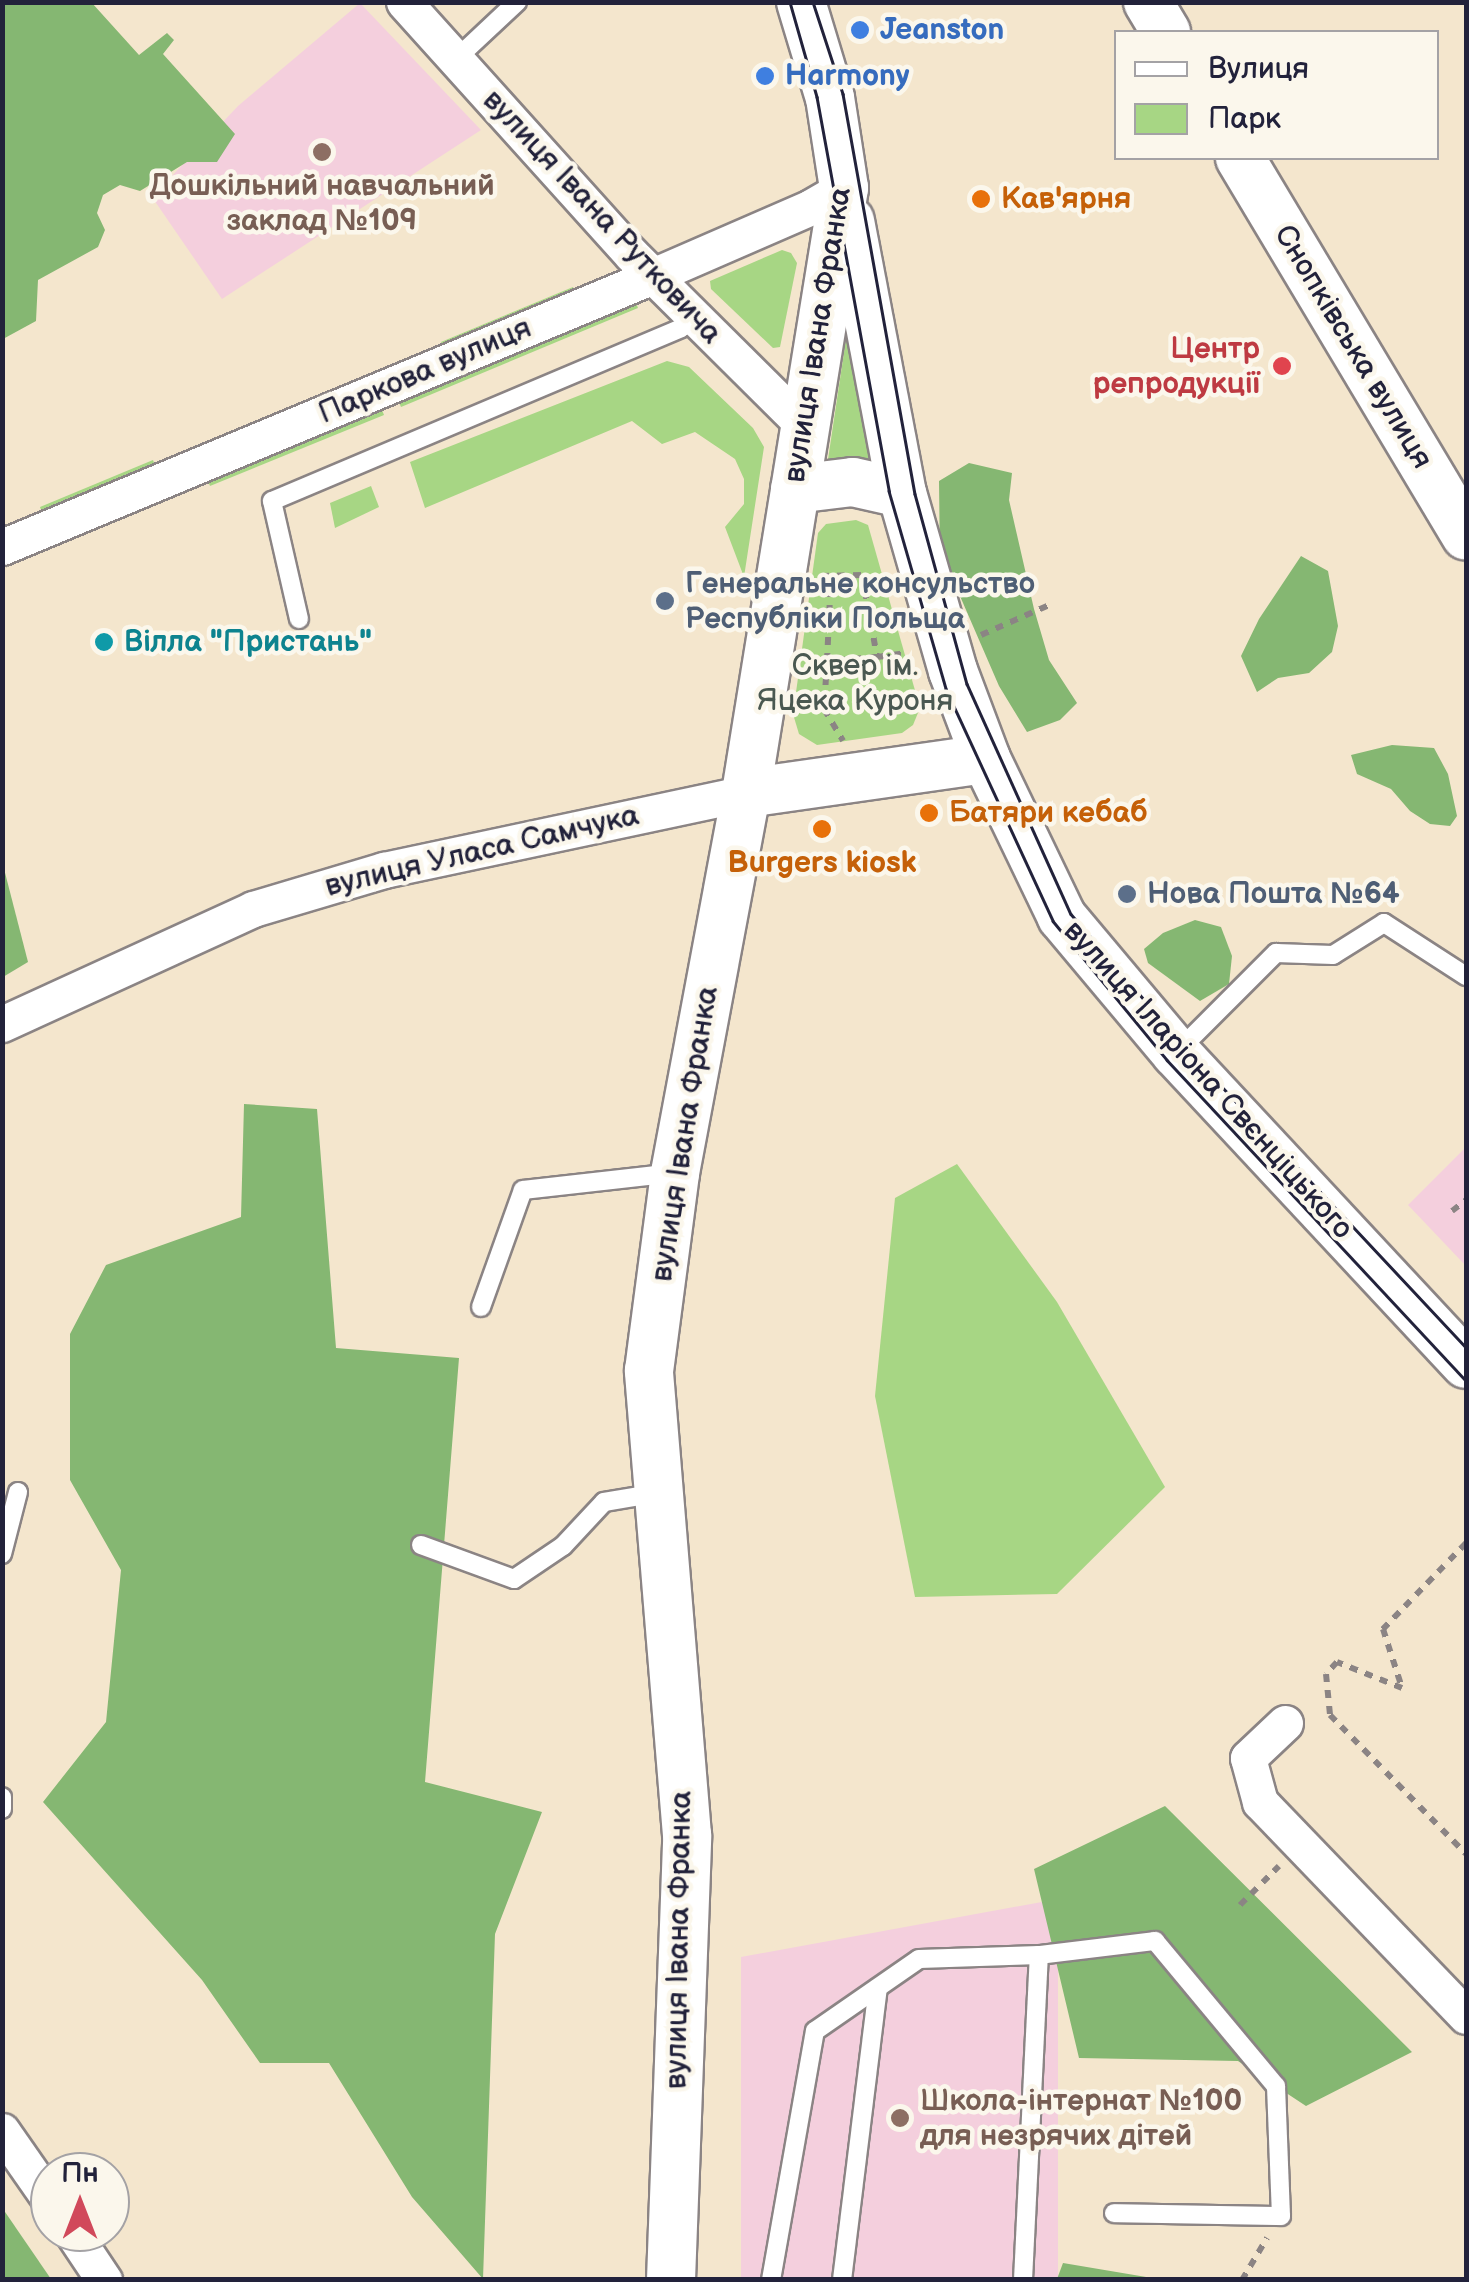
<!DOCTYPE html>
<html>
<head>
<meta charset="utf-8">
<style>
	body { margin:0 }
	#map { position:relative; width:1469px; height:2282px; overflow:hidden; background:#f4e6cd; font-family:"Balsamiq Sans",sans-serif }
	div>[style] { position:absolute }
	.built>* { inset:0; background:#f4cfdd }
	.green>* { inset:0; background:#a7d684 }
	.forest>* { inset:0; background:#85b772 }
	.path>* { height:6px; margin-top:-3px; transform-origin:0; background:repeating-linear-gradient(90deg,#8b8484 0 8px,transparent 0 16px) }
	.roads { filter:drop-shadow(2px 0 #8b8484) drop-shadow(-2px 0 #8b8484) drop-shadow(0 2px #8b8484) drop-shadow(0 -2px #8b8484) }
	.lane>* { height:18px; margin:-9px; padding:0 9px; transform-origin:9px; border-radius:9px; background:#fff }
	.street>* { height:35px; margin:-17.5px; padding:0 17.5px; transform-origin:17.5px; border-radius:17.5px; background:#fff }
	.secondary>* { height:48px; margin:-24px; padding:0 24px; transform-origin:24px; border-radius:24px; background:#fff }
	.tram>* { height:2.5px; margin:-1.25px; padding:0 1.25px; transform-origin:1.25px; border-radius:1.25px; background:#22223b }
	.dots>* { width:28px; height:28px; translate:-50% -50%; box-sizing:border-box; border:5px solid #fbf7ec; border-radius:50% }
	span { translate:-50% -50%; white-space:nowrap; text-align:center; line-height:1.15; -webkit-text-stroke:9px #fbf7ec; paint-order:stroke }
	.shop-label { font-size:30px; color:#366cbe; font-weight:700 }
	.left { translate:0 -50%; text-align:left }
	.education-label { font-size:30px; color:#785e54; font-weight:700 }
	.food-label { font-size:30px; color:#c56008; font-weight:700 }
	.street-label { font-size:30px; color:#22223b }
	.health-label { font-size:30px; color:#be3a42; font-weight:700 }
	.right { translate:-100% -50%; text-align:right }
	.service-label { font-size:30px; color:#4e5e75; font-weight:700 }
	.culture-label { font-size:30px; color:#0d838f; font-weight:700 }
	.park-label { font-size:30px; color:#4a5851 }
	.frame { position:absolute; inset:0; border:5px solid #22223b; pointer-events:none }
	.legend { position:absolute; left:1114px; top:30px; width:325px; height:130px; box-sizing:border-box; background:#fbf7ec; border:2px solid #a4a2a5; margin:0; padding:12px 18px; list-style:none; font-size:30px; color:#22223b }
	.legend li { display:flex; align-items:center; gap:20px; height:50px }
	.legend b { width:50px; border:2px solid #a4a2a5 }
	.north { position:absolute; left:30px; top:2152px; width:100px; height:100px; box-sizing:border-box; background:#fbf7ec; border:2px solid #a4a2a5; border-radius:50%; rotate:0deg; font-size:28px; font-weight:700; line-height:40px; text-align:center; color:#22223b }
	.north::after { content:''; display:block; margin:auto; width:35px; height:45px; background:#d1495b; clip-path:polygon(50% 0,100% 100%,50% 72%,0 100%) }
</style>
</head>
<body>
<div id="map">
	<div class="built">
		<div style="clip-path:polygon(360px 3px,481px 130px,222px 299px,152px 197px,238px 106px)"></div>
		<div style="clip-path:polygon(1466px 1147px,1466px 1266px,1408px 1205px)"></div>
		<div style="clip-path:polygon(1058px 1899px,1058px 2279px,741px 2280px,741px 1957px)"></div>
	</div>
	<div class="green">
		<div style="clip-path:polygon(782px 250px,791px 253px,797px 263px,780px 347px,773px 348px,711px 289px,710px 281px)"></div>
		<div style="clip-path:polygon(573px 287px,577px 297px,445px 352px,441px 342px)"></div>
		<div style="clip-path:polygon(634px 298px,638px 308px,401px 407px,397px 398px)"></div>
		<div style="clip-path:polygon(849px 319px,876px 466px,827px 466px)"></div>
		<div style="clip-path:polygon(667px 361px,689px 367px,753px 428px,764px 447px,744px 577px,725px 527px,744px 504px,744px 479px,735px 459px,695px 432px,662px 444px,632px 421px,425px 508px,410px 462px)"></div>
		<div style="clip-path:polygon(380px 405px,384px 415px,210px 486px,206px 476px)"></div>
		<div style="clip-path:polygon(153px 460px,157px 471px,44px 518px,40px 507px)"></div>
		<div style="clip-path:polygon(371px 486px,379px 507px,335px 528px,330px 503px)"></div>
		<div style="clip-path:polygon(856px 520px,868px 525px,920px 708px,913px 725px,902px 733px,817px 745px,799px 734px,793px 714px,818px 533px,826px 524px)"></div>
		<div style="clip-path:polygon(957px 1164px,1057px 1302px,1165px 1487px,1057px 1594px,915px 1597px,875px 1396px,895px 1198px)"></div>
	</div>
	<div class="forest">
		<div style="clip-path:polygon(3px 2px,92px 3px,139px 55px,167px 33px,174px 40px,163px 54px,235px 134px,217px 162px,187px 162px,140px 191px,120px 185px,103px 195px,97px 213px,105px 230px,98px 247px,38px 280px,36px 321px,3px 339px)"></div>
		<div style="clip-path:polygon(969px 463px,1012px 473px,1009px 500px,1034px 609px,1049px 660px,1077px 703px,1060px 720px,1027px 732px,999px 686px,950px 573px,940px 565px,939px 481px)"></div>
		<div style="clip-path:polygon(1301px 556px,1328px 571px,1338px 626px,1332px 652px,1309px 673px,1278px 678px,1257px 692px,1241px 656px,1259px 619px)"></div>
		<div style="clip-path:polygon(1392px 745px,1434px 748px,1448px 774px,1457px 816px,1450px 826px,1430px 824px,1410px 811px,1391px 789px,1357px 774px,1351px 755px)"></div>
		<div style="clip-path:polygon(2px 861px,28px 962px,3px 977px,2px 977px)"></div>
		<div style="clip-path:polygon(1195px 920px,1221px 927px,1232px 956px,1229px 984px,1200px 1001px,1148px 963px,1144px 949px,1163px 933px)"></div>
		<div style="clip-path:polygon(244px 1104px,317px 1109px,336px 1348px,459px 1358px,425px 1782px,542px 1812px,495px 1934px,483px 2279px,412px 2197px,329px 2063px,260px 2063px,202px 1980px,43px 1802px,106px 1722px,121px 1570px,70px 1480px,70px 1334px,106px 1265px,241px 1217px)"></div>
		<div style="clip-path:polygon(1165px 1806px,1412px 2052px,1306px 2106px,1238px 2061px,1079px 2058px,1034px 1869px)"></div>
		<div style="clip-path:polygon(2px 2209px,3px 2209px,51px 2279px,3px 2279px)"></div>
		<div style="clip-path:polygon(1063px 2263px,1158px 2279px,1057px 2279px)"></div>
	</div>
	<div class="path">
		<div style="left:821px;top:576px;width:41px;rotate:-1.4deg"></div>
		<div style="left:862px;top:575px;width:83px;rotate:79.6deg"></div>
		<div style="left:877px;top:657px;width:50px;rotate:175.4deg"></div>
		<div style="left:827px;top:661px;width:84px;rotate:-87.3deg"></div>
		<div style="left:981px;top:635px;width:74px;rotate:-23.8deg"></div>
		<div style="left:877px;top:657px;width:28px;rotate:-8deg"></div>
		<div style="left:805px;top:658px;width:22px;rotate:8deg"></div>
		<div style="left:827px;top:661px;width:48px;rotate:93.6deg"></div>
		<div style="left:824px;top:709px;width:37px;rotate:59deg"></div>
		<div style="left:1452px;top:1211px;width:18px;rotate:-38deg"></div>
		<div style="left:1466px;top:1543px;width:120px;rotate:134deg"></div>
		<div style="left:1383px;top:1629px;width:62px;rotate:72.1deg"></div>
		<div style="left:1402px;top:1688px;width:70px;rotate:-158.2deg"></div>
		<div style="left:1337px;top:1662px;width:16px;rotate:133deg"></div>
		<div style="left:1326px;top:1674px;width:41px;rotate:84.4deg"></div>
		<div style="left:1330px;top:1715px;width:194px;rotate:45.6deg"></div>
		<div style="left:1240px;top:1905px;width:55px;rotate:-45deg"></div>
		<div style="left:1242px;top:2280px;width:49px;rotate:-59.2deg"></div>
	</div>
	<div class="roads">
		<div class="lane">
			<div style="left:455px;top:60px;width:85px;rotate:-43.1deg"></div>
			<div style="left:299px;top:619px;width:121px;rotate:-102.9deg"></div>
			<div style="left:272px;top:501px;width:444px;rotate:-22.9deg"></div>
			<div style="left:681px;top:328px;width:18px;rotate:-43deg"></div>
			<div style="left:1178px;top:1051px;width:139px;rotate:-45deg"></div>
			<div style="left:1276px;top:953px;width:57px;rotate:2deg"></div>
			<div style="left:1333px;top:955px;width:60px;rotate:-32.1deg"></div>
			<div style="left:1384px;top:923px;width:98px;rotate:32.9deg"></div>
			<div style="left:481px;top:1307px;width:124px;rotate:-70.3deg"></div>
			<div style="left:523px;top:1190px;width:152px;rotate:-6.4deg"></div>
			<div style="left:421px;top:1545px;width:99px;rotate:20.1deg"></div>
			<div style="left:514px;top:1579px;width:59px;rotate:-34deg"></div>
			<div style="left:563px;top:1546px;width:60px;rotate:-47deg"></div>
			<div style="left:604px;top:1502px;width:55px;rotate:-9.5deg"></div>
			<div style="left:2px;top:1554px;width:64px;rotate:-75.5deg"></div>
			<div style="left:2px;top:1797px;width:12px;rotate:90deg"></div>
			<div style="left:771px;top:2280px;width:253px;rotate:-80deg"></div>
			<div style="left:815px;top:2031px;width:126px;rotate:-34.7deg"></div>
			<div style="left:919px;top:1959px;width:120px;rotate:-1.9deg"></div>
			<div style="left:1039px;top:1955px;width:117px;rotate:-6.9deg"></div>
			<div style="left:1155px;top:1941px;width:189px;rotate:50.2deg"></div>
			<div style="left:1276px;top:2086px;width:130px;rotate:87.8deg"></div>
			<div style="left:1281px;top:2216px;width:167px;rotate:-179deg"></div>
			<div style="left:842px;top:2280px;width:294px;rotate:-83deg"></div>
			<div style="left:1023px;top:2280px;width:325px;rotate:-87.2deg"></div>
		</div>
		<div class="street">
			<div style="left:404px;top:2px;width:341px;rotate:48deg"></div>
			<div style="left:632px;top:255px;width:244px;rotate:44.8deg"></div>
			<div style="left:2px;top:547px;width:692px;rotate:-22.6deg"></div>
			<div style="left:641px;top:281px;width:185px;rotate:-23.5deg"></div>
			<div style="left:811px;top:207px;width:38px;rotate:-30deg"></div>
			<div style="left:2px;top:1024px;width:276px;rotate:-24.6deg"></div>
			<div style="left:253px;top:909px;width:137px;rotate:-16.6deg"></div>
			<div style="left:384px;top:870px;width:370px;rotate:-12deg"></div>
			<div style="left:1285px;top:1723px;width:51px;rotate:136.6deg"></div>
			<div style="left:1248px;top:1758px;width:46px;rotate:74.7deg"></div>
			<div style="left:1260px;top:1802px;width:297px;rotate:46.1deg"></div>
			<div style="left:2px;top:2131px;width:84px;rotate:55.2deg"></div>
			<div style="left:72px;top:2232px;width:58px;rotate:56.3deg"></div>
		</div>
		<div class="secondary">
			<div style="left:1148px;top:2px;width:35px;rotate:59deg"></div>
			<div style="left:1240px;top:158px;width:440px;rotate:59.1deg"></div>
			<div style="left:850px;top:221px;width:277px;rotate:79.2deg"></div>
			<div style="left:902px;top:493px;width:185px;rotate:74deg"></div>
			<div style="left:953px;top:671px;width:94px;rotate:69.4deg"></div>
			<div style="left:986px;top:759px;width:175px;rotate:64.3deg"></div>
			<div style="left:1062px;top:917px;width:177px;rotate:50deg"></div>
			<div style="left:1176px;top:1053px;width:425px;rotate:47deg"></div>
			<div style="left:795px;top:489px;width:58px;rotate:-6.9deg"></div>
			<div style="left:853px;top:482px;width:50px;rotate:12.7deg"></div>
			<div style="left:746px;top:793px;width:242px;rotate:-8.1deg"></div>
			<div style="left:671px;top:2280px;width:445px;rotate:-87.9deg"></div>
			<div style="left:687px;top:1835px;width:466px;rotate:-94.7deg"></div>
			<div style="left:649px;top:1371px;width:200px;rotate:-82.5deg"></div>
			<div style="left:675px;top:1173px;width:387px;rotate:-79.4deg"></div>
			<div style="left:746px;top:793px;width:613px;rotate:-80.8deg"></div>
			<div style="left:844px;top:188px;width:91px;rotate:-98.8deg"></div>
			<div style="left:830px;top:98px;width:100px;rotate:-106.8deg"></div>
		</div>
	</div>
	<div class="tram">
		<div style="left:790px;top:2px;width:99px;rotate:74.1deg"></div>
		<div style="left:817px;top:97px;width:401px;rotate:79.6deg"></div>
		<div style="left:889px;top:491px;width:206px;rotate:73.9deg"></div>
		<div style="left:946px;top:689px;width:255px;rotate:65.2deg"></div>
		<div style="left:1053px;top:921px;width:180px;rotate:50.6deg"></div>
		<div style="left:1167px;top:1060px;width:439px;rotate:47deg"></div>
		<div style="left:813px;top:2px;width:97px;rotate:71.9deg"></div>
		<div style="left:843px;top:94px;width:406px;rotate:79.8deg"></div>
		<div style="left:915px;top:494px;width:197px;rotate:74.7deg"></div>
		<div style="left:967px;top:684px;width:252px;rotate:65.7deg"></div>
		<div style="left:1071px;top:914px;width:172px;rotate:49.5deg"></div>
		<div style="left:1183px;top:1045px;width:414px;rotate:46.9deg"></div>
	</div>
	<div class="dots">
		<div style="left:860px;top:30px;background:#3f7fe0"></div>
		<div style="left:765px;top:76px;background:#3f7fe0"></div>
		<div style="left:322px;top:152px;background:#8d6e63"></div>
		<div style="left:981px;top:199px;background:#e8710a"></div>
		<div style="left:1282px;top:366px;background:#e0444e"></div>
		<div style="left:665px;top:601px;background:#5c6f8a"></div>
		<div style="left:104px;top:642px;background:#0f9aa8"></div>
		<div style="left:929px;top:813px;background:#e8710a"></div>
		<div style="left:822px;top:829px;background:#e8710a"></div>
		<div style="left:1127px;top:894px;background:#5c6f8a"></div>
		<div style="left:900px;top:2118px;background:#8d6e63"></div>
	</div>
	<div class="shop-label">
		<span class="left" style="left:880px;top:30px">Jeanston</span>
		<span class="left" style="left:785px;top:76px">Harmony</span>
	</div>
	<div class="education-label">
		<span style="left:322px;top:203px">Дошкільний навчальний<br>заклад №109</span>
		<span class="left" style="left:920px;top:2118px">Школа-інтернат №100<br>для незрячих дітей</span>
	</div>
	<div class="food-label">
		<span class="left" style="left:1001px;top:199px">Кав'ярня</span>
		<span class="left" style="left:949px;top:813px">Батяри кебаб</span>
		<span style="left:822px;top:863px">Burgers kiosk</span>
	</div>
	<div class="street-label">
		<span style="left:602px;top:217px;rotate:47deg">вулиця Івана Рутковича</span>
		<span style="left:818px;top:335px;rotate:-81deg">вулиця Івана Франка</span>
		<span style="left:1353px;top:347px;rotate:59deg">Снопківська вулиця</span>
		<span style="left:425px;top:371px;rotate:-23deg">Паркова вулиця</span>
		<span style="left:482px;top:851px;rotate:-13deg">вулиця Уласа Самчука</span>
		<span style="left:1208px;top:1080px;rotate:48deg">вулиця Іларіона Свєнціцького</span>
		<span style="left:685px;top:1134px;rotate:-81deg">вулиця Івана Франка</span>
		<span style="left:679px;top:1940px;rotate:-89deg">вулиця Івана Франка</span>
	</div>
	<div class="health-label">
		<span class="right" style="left:1260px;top:366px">Центр<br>репродукції</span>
	</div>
	<div class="service-label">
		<span class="left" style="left:685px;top:601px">Генеральне консульство<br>Республіки Польща</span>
		<span class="left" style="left:1147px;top:894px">Нова Пошта №64</span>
	</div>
	<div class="culture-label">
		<span class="left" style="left:124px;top:642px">Вілла "Пристань"</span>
	</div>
	<div class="park-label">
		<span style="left:855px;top:683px">Сквер ім.<br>Яцека Куроня</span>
	</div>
	<div class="frame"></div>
	<ul class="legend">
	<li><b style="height:12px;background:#fff"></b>Вулиця</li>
	<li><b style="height:28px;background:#a7d684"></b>Парк</li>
	</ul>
	<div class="north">Пн</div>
</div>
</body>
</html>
